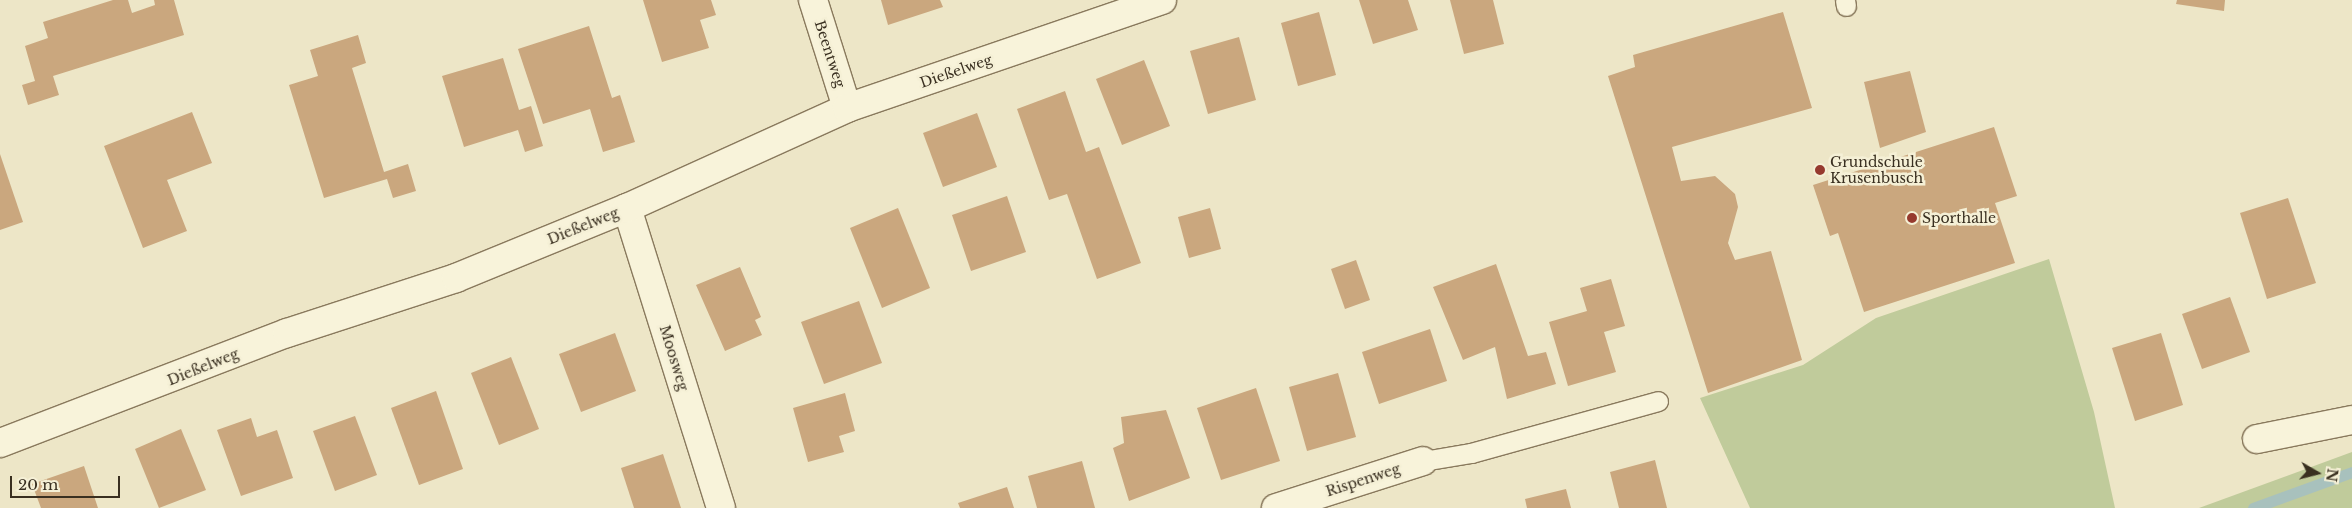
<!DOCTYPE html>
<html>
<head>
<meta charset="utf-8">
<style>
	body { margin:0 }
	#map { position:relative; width:2352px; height:508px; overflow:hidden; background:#ede6c7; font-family:"Libre Baskerville",serif }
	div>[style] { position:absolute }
	.green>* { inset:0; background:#c0cb9b }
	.stream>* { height:11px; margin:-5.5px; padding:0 5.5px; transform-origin:5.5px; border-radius:5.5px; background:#a8c1bd }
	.building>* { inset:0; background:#caa77e }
	.roads { filter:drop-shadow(1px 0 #89795d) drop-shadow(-1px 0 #89795d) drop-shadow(0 1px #89795d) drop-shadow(0 -1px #89795d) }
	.lane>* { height:19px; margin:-9.5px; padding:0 9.5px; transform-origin:9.5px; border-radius:9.5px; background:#f8f3da }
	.street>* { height:28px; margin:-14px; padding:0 14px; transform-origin:14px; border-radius:14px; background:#f8f3da }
	.dots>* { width:14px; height:14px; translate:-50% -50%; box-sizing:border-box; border:2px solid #f5f0d6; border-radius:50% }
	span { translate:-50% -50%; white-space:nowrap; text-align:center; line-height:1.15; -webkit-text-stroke:5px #f5f0d6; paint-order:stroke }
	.street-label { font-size:14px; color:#392f20 }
	.poi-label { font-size:14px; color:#392f20 }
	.left { translate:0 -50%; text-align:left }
	.north { position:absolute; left:2292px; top:448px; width:50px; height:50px; -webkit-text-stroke:4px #f5f0d6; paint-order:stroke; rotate:98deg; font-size:14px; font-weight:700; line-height:20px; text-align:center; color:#392f20 }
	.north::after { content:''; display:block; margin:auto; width:18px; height:22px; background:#392f20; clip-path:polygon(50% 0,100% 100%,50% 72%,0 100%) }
	.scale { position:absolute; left:10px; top:476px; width:110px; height:22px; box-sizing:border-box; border:2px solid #392f20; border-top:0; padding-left:6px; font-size:15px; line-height:18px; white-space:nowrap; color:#392f20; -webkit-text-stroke:4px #f5f0d6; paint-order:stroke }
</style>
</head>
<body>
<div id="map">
	<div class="green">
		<div style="clip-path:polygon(2049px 259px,2094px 412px,2115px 508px,1750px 508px,1700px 398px,1803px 365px,1876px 318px)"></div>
		<div style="clip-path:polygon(2352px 452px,2352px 508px,2199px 508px)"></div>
	</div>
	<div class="stream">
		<div style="left:2253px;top:508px;width:105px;rotate:-20deg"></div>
	</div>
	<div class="building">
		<div style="clip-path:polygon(113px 0,128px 0,132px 13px,155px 5px,154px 0,174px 0,184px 35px,53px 76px,59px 95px,28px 105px,22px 85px,35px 81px,25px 46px,48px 38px,43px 22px)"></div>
		<div style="clip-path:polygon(643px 0,711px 0,716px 15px,700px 20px,709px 48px,662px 62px)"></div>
		<div style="clip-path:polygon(881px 0,940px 0,943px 7px,888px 25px)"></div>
		<div style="clip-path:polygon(1359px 0,1408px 0,1418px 30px,1373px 44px)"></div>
		<div style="clip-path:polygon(1450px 0,1493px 0,1504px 44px,1464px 54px)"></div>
		<div style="clip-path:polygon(2177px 0,2225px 0,2224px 11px,2176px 4px)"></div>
		<div style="clip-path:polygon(1319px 12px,1336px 75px,1298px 86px,1281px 23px)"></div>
		<div style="clip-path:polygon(1783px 12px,1812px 108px,1672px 147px,1681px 181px,1715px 176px,1735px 194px,1738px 207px,1728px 243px,1735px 260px,1771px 251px,1802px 360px,1708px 393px,1608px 76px,1635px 67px,1633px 55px)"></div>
		<div style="clip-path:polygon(589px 26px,612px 98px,620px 95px,635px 142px,603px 152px,590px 109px,543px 124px,518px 49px)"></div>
		<div style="clip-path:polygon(358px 35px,366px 63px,352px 68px,384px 172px,408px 164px,416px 191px,393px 198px,387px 179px,324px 198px,289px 85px,318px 76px,310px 50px)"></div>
		<div style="clip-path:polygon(1239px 37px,1256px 100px,1208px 114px,1190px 51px)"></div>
		<div style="clip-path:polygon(503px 58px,519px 110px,531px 106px,543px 146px,525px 152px,518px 130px,464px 147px,442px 76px)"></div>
		<div style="clip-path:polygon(1144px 60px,1170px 126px,1122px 145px,1096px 79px)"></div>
		<div style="clip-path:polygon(1910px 71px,1926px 132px,1880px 148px,1864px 82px)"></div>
		<div style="clip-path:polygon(1065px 91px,1086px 152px,1099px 147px,1141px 263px,1097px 279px,1067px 194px,1049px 200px,1017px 109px)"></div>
		<div style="clip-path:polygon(192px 112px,212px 163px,167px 180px,187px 231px,143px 248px,104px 146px)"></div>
		<div style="clip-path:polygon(977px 113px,997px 167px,943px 187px,923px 133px)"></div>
		<div style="clip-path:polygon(1994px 127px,2017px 196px,1995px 203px,2015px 263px,1864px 312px,1838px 233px,1830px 236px,1813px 185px)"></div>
		<div style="clip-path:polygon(0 154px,23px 222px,0 230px)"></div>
		<div style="clip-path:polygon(1007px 196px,1026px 252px,971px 271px,952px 215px)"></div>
		<div style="clip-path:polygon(2288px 198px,2316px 283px,2267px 299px,2240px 213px)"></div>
		<div style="clip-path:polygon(898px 208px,930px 288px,882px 308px,850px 228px)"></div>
		<div style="clip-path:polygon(1210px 208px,1221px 249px,1189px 258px,1178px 217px)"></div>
		<div style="clip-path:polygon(1356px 260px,1370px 300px,1345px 309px,1331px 269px)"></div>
		<div style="clip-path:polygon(1496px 264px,1528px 356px,1546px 352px,1556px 384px,1507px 399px,1495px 347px,1463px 360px,1433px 287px)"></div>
		<div style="clip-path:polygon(740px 267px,761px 317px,755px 320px,762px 335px,725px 351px,696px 285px)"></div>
		<div style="clip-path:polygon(1611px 279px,1625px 326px,1604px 332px,1616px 372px,1568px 386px,1549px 322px,1587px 311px,1580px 288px)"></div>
		<div style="clip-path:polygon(2230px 297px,2250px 352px,2202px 369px,2182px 314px)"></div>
		<div style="clip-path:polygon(859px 301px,882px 363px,824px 384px,801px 322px)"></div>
		<div style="clip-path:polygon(1430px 329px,1447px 381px,1379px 404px,1362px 352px)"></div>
		<div style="clip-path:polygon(615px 333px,636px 391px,581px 412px,559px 354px)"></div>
		<div style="clip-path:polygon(2161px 333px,2183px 405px,2135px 421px,2112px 348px)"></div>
		<div style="clip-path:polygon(511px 357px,539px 429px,499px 445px,471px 373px)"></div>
		<div style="clip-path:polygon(1338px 373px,1356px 437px,1307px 451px,1289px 387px)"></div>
		<div style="clip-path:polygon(1256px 388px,1280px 461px,1221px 480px,1197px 408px)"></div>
		<div style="clip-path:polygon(436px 391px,463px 469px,419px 485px,391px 408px)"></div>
		<div style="clip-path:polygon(845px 393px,855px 431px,839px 436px,844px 452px,808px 462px,793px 408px)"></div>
		<div style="clip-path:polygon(1166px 410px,1190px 478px,1129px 501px,1113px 448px,1124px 443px,1121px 417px)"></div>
		<div style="clip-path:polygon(355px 416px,377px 475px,335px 491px,313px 431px)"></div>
		<div style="clip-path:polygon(251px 418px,257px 437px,277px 430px,293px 478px,241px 496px,217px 430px)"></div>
		<div style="clip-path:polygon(181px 429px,206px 490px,159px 508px,135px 449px)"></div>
		<div style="clip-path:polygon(663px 454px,681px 508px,634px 508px,621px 468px)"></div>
		<div style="clip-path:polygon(1655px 460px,1667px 508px,1619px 508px,1610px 472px)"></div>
		<div style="clip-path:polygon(1082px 461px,1095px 508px,1037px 508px,1028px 476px)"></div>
		<div style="clip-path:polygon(84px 466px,98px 508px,41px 508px,32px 484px)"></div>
		<div style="clip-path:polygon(1007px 487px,1014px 508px,960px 508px,958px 503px)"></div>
		<div style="clip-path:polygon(1566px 489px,1571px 508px,1527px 508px,1525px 499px)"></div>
	</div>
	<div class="roads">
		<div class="lane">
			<div style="left:1845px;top:0;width:6px;rotate:81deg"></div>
			<div style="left:1423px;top:461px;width:49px;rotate:-9.5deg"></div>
			<div style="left:1471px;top:453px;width:194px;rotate:-15.5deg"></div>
		</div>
		<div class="street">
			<div style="left:813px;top:0;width:113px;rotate:72.5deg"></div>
			<div style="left:627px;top:208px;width:314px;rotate:72.6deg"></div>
			<div style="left:2257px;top:439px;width:97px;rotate:-11.3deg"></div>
			<div style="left:0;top:443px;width:307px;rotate:-21deg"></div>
			<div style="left:287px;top:333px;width:178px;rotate:-18deg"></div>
			<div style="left:456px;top:278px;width:185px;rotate:-22.3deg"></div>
			<div style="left:627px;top:208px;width:242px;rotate:-24.4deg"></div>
			<div style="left:847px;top:108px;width:333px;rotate:-18.9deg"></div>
			<div style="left:1276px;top:508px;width:154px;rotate:-17.7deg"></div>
		</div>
	</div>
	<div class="dots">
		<div style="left:1820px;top:170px;background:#963a2e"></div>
		<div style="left:1912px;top:218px;background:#963a2e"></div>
	</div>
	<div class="street-label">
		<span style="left:830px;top:54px;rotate:72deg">Beentweg</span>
		<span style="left:956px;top:71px;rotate:-19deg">Dießelweg</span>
		<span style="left:583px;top:226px;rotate:-22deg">Dießelweg</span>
		<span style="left:674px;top:358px;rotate:73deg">Moosweg</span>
		<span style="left:203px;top:367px;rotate:-22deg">Dießelweg</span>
		<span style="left:1363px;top:480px;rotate:-18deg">Rispenweg</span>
	</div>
	<div class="poi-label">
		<span class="left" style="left:1830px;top:170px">Grundschule<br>Krusenbusch</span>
		<span class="left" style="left:1922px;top:218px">Sporthalle</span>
	</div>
	<div class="north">N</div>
	<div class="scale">20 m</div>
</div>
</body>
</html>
